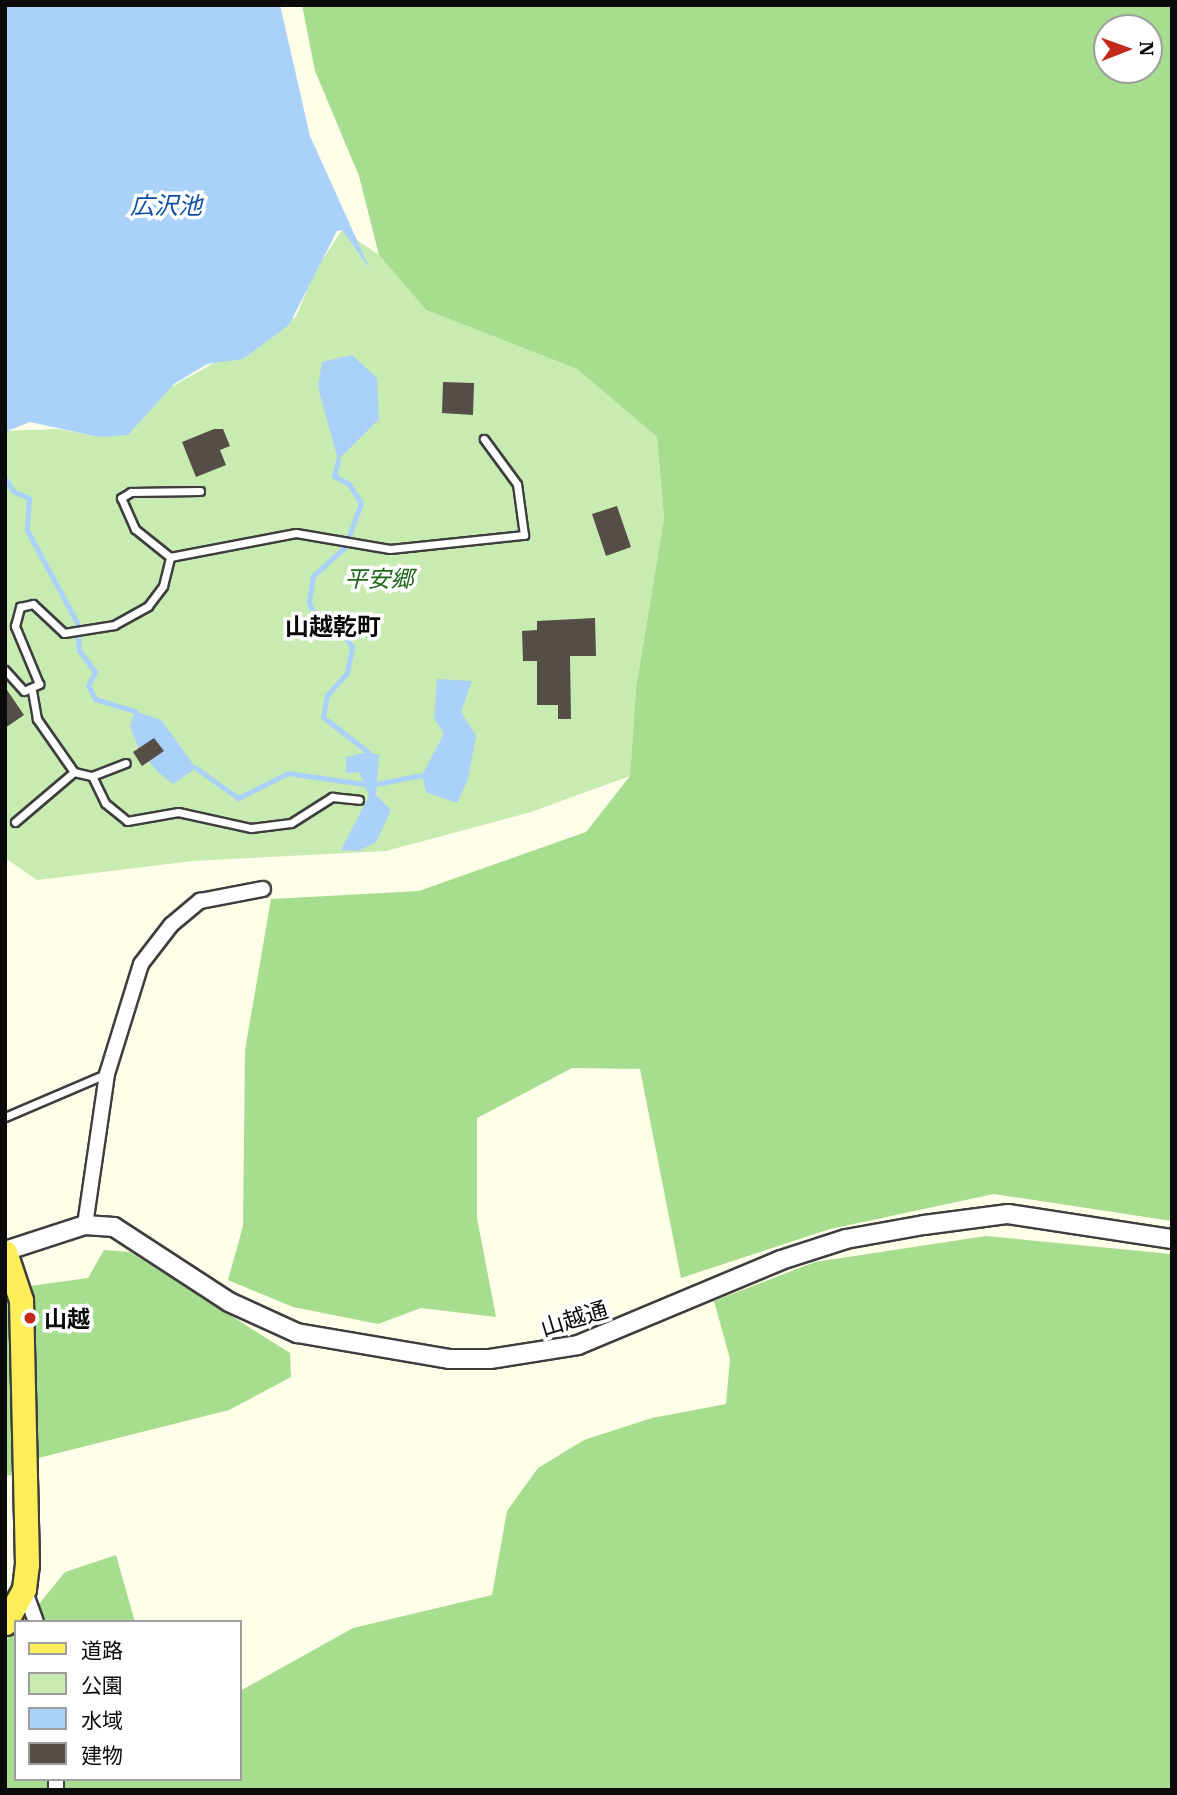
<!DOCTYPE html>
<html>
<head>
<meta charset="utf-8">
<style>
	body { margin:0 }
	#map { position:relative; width:1177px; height:1795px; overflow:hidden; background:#fffee9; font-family:"IBM Plex Serif","Noto Sans JP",serif }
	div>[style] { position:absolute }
	.green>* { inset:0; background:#c7ebb0 }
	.forest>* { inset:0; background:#a7dd8f }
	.water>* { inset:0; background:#aad1fa }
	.stream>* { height:5px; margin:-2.5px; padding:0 2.5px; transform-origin:2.5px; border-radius:2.5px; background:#aad1fa }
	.building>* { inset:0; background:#544e47 }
	.roads { filter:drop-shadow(2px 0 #3e3e3e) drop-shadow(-2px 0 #3e3e3e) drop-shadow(0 2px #3e3e3e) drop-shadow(0 -2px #3e3e3e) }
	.service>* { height:7px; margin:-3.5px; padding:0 3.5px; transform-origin:3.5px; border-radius:3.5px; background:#fff }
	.minor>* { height:14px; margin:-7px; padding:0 7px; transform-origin:7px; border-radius:7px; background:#fff }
	.tertiary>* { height:18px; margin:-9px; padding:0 9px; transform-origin:9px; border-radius:9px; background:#fff }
	.primary>* { height:23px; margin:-11.5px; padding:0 11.5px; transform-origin:11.5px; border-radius:11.5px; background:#ffed59 }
	.dots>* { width:19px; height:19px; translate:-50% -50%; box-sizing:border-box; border:4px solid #fff; border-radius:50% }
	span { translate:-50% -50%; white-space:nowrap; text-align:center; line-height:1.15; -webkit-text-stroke:7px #fff; paint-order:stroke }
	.park-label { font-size:23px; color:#1e6618; font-style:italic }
	.poi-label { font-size:23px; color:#0b0b0b; font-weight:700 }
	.left { translate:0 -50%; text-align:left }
	.street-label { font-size:23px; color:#0b0b0b }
	.water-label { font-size:24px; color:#0d4ea4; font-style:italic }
	.neighbourhood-label { font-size:24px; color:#0b0b0b; font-weight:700 }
	.frame { position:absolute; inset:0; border:7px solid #0b0b0b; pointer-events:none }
	.legend { position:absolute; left:14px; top:1620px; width:228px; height:161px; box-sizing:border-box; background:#fff; border:2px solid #9d9d9d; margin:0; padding:9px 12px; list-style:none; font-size:21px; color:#0b0b0b }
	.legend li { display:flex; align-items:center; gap:14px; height:35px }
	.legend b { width:35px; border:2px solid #9d9d9d }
	.north { position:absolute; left:1093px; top:14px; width:70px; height:70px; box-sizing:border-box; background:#fff; border:2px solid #9d9d9d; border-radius:50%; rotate:89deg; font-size:19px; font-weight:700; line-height:28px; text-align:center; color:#0b0b0b }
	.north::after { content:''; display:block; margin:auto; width:24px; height:32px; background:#c3291b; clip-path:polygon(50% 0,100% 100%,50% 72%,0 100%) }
</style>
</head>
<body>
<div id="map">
	<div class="green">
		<div style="clip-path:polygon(342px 230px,379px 255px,426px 310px,577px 369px,657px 437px,664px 518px,636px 688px,630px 776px,528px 813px,386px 851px,193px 861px,37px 880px,5px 858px,5px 431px,59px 429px,99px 437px,141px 419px,164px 391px,296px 317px,315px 271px)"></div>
	</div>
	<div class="forest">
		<div style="clip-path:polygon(evenodd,302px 5px,1172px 5px,1172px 1221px,994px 1194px,830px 1229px,681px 1278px,640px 1069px,572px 1068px,477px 1118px,477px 1218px,496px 1317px,421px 1308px,378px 1324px,293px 1307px,228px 1280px,243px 1226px,245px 1050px,271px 899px,419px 891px,586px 832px,630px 776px,636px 688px,664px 518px,657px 437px,577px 369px,426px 310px,379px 255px,359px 176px,315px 71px,302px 5px,1107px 28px,1149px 28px,1149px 70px,1107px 70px,1107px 28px)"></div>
		<div style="clip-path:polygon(986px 1236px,1172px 1254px,1172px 1790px,63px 1790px,64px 1779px,240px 1779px,240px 1691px,353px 1628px,492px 1595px,507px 1511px,538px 1468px,584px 1440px,652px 1418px,726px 1404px,730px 1359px,714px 1301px,815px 1262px)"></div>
		<div style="clip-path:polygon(104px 1250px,130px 1252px,290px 1353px,291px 1377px,229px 1410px,11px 1465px,11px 1475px,5px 1476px,5px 1284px,8px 1289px,88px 1278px)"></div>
		<div style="clip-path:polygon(116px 1555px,135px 1622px,46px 1622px,39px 1604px,65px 1572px)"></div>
		<div style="clip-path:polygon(16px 1628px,16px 1779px,48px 1779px,48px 1790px,5px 1790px,5px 1642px)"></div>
	</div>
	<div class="water">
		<div style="clip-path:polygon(5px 5px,280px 5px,310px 136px,370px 269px,342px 230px,337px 231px,289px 325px,243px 359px,207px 364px,174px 384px,128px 435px,99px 437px,30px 422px,5px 432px)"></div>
		<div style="clip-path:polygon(352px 355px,377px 378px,379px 419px,338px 460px,318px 387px,322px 362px)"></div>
		<div style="clip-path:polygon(437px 679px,472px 681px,461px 712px,476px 736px,468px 779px,457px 803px,426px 792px,422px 775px,444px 734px,434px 718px)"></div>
		<div style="clip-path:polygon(135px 711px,161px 720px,196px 768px,173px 784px,159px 773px,140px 752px,130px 726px)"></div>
		<div style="clip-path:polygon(368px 752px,379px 755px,376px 795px,391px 810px,376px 842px,359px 851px,341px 850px,369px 796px,359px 772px,346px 773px,346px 757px)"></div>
	</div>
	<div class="stream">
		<div style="left:338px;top:460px;width:16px;rotate:104deg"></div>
		<div style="left:334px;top:476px;width:17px;rotate:28deg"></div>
		<div style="left:349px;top:484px;width:22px;rotate:58deg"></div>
		<div style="left:361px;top:503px;width:47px;rotate:110deg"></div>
		<div style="left:345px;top:547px;width:43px;rotate:137.8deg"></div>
		<div style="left:313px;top:576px;width:26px;rotate:99deg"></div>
		<div style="left:309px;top:602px;width:30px;rotate:66deg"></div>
		<div style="left:321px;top:629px;width:20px;rotate:6deg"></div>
		<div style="left:341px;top:631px;width:19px;rotate:55deg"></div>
		<div style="left:352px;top:647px;width:26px;rotate:101deg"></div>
		<div style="left:347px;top:673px;width:30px;rotate:132deg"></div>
		<div style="left:327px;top:695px;width:22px;rotate:100deg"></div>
		<div style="left:323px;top:717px;width:57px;rotate:37.9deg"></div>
		<div style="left:5px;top:478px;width:15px;rotate:58deg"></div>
		<div style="left:13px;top:491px;width:17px;rotate:24deg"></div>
		<div style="left:29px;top:498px;width:32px;rotate:94deg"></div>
		<div style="left:27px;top:530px;width:106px;rotate:61.7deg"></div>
		<div style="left:77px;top:623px;width:27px;rotate:86deg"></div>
		<div style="left:79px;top:650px;width:27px;rotate:54deg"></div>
		<div style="left:95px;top:672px;width:15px;rotate:118deg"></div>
		<div style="left:88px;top:685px;width:16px;rotate:63deg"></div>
		<div style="left:95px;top:699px;width:42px;rotate:16.7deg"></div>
		<div style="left:196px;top:768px;width:52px;rotate:35.5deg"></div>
		<div style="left:238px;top:798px;width:56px;rotate:-26.6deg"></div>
		<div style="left:288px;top:773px;width:77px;rotate:8.2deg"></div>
		<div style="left:376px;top:784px;width:47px;rotate:-11.1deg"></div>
	</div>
	<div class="building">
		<div style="clip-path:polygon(443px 382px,474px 383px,473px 415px,442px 413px)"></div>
		<div style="clip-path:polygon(214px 429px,223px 429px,230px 446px,220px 450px,226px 465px,196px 477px,182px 442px)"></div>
		<div style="clip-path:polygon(617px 506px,631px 547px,606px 556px,592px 514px)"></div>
		<div style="clip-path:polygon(595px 618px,596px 656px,570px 656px,571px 719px,558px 719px,558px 705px,537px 705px,537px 661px,523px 661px,522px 631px,537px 630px,537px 621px)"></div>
		<div style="clip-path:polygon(5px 687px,24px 715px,5px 728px)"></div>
		<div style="clip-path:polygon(154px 738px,164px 751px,142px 766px,133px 752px)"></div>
	</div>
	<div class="roads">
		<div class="service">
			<div style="left:170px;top:557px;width:45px;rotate:-141.3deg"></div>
			<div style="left:135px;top:529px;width:34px;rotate:-114deg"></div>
			<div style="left:121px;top:498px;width:12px;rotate:-31deg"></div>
			<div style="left:131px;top:492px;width:69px;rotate:-0.8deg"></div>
			<div style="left:5px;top:670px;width:28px;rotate:48deg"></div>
			<div style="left:24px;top:691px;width:17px;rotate:-25deg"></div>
			<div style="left:39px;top:684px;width:63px;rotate:-112.5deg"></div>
			<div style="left:15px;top:626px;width:20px;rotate:-75deg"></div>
			<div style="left:20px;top:607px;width:13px;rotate:-13deg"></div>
			<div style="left:33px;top:604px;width:42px;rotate:43.1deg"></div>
			<div style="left:64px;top:633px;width:51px;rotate:-9.1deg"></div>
			<div style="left:114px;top:625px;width:39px;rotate:-29deg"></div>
			<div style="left:148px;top:606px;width:25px;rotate:-53deg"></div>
			<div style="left:163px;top:586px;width:30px;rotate:-76deg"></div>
			<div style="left:170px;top:557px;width:128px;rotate:-10.8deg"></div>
			<div style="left:296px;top:533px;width:95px;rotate:9.7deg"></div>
			<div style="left:390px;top:549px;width:135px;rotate:-6deg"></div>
			<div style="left:524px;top:535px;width:51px;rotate:-97.8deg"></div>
			<div style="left:517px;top:484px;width:56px;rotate:-126.3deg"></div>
			<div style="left:74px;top:772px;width:18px;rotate:13deg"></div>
			<div style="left:92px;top:776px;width:36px;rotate:-21deg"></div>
			<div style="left:92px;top:776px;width:30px;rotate:64deg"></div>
			<div style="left:105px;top:803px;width:28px;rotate:39deg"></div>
			<div style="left:127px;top:821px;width:52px;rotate:-10deg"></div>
			<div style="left:178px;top:812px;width:75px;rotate:12.4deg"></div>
			<div style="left:251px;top:828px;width:40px;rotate:-7.1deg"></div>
			<div style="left:291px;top:823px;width:49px;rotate:-32.4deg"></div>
			<div style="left:332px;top:797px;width:27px;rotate:6deg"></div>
			<div style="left:15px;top:822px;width:77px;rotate:-40.3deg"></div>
			<div style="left:74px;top:772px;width:65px;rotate:-124.9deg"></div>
			<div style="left:37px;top:719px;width:27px;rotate:-100deg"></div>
			<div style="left:5px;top:1117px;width:110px;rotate:-23.1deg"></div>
		</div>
		<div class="minor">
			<div style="left:85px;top:1225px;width:153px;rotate:-81.7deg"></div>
			<div style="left:107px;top:1074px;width:115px;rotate:-72.8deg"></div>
			<div style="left:141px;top:964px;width:49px;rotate:-52.4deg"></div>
			<div style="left:171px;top:925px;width:38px;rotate:-40deg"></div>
			<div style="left:200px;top:901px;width:64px;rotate:-10.8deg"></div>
			<div style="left:24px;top:1589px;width:35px;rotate:70deg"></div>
			<div style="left:56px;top:1790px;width:11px;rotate:-90deg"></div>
		</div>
		<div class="tertiary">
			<div style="left:5px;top:1251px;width:84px;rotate:-18deg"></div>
			<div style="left:85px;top:1225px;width:29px;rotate:4deg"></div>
			<div style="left:114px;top:1227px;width:137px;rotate:33.1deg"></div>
			<div style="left:229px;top:1302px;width:75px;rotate:24.5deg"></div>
			<div style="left:297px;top:1333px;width:154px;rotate:9.7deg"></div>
			<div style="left:449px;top:1359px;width:41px"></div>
			<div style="left:490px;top:1359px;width:89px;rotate:-9deg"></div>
			<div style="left:578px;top:1345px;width:220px;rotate:-22.7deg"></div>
			<div style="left:781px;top:1260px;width:68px;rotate:-17.9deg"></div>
			<div style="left:846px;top:1239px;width:79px;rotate:-10.2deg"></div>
			<div style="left:924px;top:1225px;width:85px;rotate:-7.5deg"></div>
			<div style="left:1008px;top:1214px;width:166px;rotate:8.7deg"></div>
		</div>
		<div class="primary">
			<div style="left:5px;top:1252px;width:51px;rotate:71.6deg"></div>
			<div style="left:21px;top:1300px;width:264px;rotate:88.7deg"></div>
			<div style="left:27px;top:1564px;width:25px;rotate:97deg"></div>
			<div style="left:24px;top:1589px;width:39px;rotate:119deg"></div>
		</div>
	</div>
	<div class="dots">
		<div style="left:30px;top:1318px;background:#c3291b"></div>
	</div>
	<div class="park-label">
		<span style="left:379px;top:578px">平安郷</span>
	</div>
	<div class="poi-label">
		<span class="left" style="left:44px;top:1318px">山越</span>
	</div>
	<div class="street-label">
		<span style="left:574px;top:1318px;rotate:-17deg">山越通</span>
	</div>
	<div class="water-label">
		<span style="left:166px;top:206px">広沢池</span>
	</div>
	<div class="neighbourhood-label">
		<span style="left:333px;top:627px">山越乾町</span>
	</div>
	<div class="frame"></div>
	<ul class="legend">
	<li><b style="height:9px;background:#ffed59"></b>道路</li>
	<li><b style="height:19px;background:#c7ebb0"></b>公園</li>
	<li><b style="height:19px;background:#aad1fa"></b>水域</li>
	<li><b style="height:19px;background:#544e47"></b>建物</li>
	</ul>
	<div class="north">N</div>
</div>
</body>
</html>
